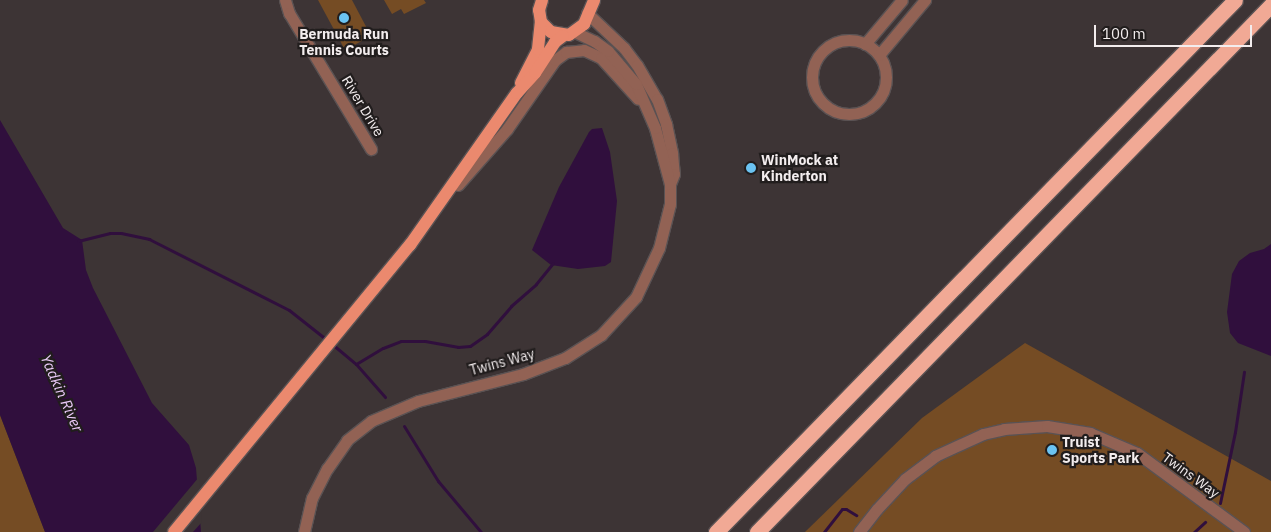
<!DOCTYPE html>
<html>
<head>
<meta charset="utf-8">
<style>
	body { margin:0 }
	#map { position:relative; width:1271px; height:532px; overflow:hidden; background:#3d3435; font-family:"IBM Plex Sans",sans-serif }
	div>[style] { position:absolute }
	.green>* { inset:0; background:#754c24 }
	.water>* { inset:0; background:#300f3d }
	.pier>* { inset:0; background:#3d3435 }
	.stream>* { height:3px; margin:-1.5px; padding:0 1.5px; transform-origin:1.5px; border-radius:1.5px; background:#300f3d }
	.roads { filter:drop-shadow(1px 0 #5a5253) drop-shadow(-1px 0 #5a5253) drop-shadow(0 1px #5a5253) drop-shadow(0 -1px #5a5253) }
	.minor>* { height:11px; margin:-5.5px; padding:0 5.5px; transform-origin:5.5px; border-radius:5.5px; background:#926254 }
	.minor>.ring { margin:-5.5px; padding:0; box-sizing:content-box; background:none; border:11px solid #926254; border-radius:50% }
	.primary>* { height:12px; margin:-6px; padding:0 6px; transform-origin:6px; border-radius:6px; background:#eb896e }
	.motorway>* { height:15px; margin:-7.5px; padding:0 7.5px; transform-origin:7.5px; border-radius:7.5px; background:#f1a995 }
	.dots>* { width:14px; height:14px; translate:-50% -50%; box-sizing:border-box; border:2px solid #211d1d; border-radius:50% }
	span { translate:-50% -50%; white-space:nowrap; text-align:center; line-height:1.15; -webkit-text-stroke:4.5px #211d1d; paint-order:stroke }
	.poi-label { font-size:14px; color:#f3edee; font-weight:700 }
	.left { translate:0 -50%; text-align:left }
	.street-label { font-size:14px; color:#f3edee }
	.water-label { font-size:15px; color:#e9c9f7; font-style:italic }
	.scale { position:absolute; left:1094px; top:25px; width:158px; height:22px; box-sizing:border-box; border:2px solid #f3edee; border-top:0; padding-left:6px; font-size:15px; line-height:18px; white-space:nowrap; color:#f3edee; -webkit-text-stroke:4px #211d1d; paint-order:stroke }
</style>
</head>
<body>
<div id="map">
	<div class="green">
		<div style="clip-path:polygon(318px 0,352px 0,371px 36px,345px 50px)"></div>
		<div style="clip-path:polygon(384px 0,424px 0,426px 3px,404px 14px,401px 9px,392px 14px)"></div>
		<div style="clip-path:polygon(1025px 343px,1271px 481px,1271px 532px,805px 532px,922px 418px)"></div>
		<div style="clip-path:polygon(0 415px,45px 532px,0 532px)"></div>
	</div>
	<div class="water">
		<div style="clip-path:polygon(0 120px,63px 228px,82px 240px,86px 270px,93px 288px,152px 403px,189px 445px,196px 468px,201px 532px,45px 532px,0 415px)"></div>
		<div style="clip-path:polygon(602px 128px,610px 152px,617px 201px,611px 262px,605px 266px,578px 269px,551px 265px,532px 250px,559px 187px,589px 132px,592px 129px)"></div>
		<div style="clip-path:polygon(1271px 244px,1271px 356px,1238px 343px,1230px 333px,1227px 312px,1232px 274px,1239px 261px,1250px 253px,1264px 249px)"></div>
	</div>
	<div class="pier">
		<div style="clip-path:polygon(199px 477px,202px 522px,193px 532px,153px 532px)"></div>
	</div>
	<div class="stream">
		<div style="left:78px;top:241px;width:33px;rotate:-14deg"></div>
		<div style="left:110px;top:233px;width:11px"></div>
		<div style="left:121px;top:233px;width:29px;rotate:12deg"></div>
		<div style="left:149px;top:239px;width:157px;rotate:26.9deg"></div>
		<div style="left:289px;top:310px;width:48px;rotate:38.3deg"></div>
		<div style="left:332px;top:344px;width:31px;rotate:40deg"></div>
		<div style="left:356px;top:364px;width:44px;rotate:48.7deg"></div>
		<div style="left:356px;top:364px;width:31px;rotate:-31deg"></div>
		<div style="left:383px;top:348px;width:19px;rotate:-21deg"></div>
		<div style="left:401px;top:341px;width:24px"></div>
		<div style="left:425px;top:341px;width:34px;rotate:10deg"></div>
		<div style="left:458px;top:347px;width:12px;rotate:-5deg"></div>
		<div style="left:470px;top:346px;width:21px;rotate:-35deg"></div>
		<div style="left:487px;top:334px;width:37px;rotate:-49deg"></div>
		<div style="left:511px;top:306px;width:33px;rotate:-41deg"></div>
		<div style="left:536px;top:284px;width:27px;rotate:-51deg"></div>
		<div style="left:404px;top:426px;width:65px;rotate:58.3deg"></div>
		<div style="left:438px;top:481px;width:67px;rotate:49.9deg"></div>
		<div style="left:1220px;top:503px;width:73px;rotate:-78.1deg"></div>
		<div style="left:1235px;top:432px;width:61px;rotate:-81.5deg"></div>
		<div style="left:824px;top:532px;width:29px;rotate:-52deg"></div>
		<div style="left:842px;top:509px;width:4px"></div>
		<div style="left:846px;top:509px;width:12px;rotate:31deg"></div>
		<div style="left:1194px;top:532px;width:15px;rotate:-42deg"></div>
	</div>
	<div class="roads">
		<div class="minor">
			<div style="left:285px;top:0;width:14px;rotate:73deg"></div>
			<div style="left:289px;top:13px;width:159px;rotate:58.9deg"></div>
			<div style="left:587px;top:13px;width:51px;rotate:43.4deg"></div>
			<div style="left:624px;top:48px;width:21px;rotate:53deg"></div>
			<div style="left:637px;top:65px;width:39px;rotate:60deg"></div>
			<div style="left:657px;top:99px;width:27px;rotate:70deg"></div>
			<div style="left:666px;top:124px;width:30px;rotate:78deg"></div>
			<div style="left:672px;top:153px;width:21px;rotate:85deg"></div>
			<div style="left:674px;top:174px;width:11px;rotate:112deg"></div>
			<div class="ring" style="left:812px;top:40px;width:63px;height:63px"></div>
			<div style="left:865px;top:44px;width:57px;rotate:-49.9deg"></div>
			<div style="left:879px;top:55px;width:72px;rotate:-50.1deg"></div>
			<div style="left:458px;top:185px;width:74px;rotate:-48.8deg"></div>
			<div style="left:507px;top:129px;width:84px;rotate:-55.2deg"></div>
			<div style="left:555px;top:60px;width:14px;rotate:-36deg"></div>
			<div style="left:566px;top:52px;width:18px;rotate:-6deg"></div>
			<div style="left:584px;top:50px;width:19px;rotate:25deg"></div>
			<div style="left:601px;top:58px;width:55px;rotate:47.9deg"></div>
			<div style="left:304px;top:532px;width:35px;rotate:-77deg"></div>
			<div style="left:312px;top:498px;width:33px;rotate:-63deg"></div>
			<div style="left:327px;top:469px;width:35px;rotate:-55deg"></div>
			<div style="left:347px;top:440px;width:31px;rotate:-38deg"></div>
			<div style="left:371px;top:421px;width:51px;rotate:-23.1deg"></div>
			<div style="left:418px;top:401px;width:108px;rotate:-14.4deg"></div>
			<div style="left:523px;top:374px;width:45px;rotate:-20.9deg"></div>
			<div style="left:565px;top:358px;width:43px;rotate:-32.6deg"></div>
			<div style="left:601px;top:335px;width:52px;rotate:-47.4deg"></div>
			<div style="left:636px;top:297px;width:54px;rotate:-64.9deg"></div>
			<div style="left:659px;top:248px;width:45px;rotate:-76deg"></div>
			<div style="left:670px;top:204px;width:20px;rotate:-90deg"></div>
			<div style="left:670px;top:184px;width:58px;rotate:-105deg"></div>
			<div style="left:655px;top:128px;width:48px;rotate:-113.4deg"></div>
			<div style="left:636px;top:84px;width:43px;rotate:-130.3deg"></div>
			<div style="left:608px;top:51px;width:17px;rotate:-144deg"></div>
			<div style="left:594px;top:41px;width:21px;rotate:-155deg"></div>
			<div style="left:859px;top:532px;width:29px;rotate:-52deg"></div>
			<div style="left:877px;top:509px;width:41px;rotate:-47deg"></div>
			<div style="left:905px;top:479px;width:38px;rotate:-37deg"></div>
			<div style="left:935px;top:456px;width:53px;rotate:-24.6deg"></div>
			<div style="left:983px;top:434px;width:22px;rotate:-13deg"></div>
			<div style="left:1004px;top:429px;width:43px;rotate:-4deg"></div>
			<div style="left:1047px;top:426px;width:44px;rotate:9.2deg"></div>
			<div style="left:1090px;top:433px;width:51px;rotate:23.1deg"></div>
			<div style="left:1137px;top:453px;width:133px;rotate:36.4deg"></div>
		</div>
		<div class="primary">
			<div style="left:541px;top:22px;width:14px;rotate:45deg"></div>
			<div style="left:551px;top:32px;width:18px;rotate:9deg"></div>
			<div style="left:569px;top:35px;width:19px;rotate:-36deg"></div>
			<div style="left:584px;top:24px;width:26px;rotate:-67deg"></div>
			<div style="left:521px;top:83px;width:38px;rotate:-63deg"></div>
			<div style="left:538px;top:49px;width:27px;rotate:-84deg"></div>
			<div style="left:541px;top:22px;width:12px;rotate:-99deg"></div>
			<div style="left:539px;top:10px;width:10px;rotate:-73deg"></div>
			<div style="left:174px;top:532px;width:372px;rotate:-50.6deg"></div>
			<div style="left:410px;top:245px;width:186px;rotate:-54.9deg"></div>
			<div style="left:517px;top:93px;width:27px;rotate:-48deg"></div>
			<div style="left:535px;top:73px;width:37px;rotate:-57deg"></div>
			<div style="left:555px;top:42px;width:10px;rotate:-37deg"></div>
		</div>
		<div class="motorway">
			<div style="left:716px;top:532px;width:743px;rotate:-45.71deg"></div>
			<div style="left:757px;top:532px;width:736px;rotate:-45.72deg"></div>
		</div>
	</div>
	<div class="dots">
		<div style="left:344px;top:18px;background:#6bc3f2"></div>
		<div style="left:751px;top:168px;background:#6bc3f2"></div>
		<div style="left:1052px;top:450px;background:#6bc3f2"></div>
	</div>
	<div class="poi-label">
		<span style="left:344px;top:42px">Bermuda Run<br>Tennis Courts</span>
		<span class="left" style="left:761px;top:168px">WinMock at<br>Kinderton</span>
		<span class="left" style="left:1062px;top:450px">Truist<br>Sports Park</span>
	</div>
	<div class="street-label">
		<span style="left:363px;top:106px;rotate:59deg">River Drive</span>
		<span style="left:502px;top:362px;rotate:-15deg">Twins Way</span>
		<span style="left:1191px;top:475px;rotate:36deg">Twins Way</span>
	</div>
	<div class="water-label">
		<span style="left:62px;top:393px;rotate:66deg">Yadkin River</span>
	</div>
	<div class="scale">100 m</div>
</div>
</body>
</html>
